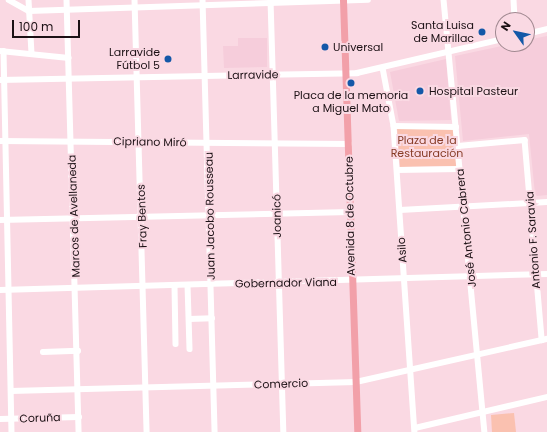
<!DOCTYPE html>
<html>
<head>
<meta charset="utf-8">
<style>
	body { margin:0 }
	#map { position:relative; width:547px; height:432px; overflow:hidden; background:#fad9e3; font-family:Poppins,sans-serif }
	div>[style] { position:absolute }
	.built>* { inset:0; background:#f6cddb }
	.green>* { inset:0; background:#fac1b0 }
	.minor>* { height:5.5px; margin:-2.75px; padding:0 2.75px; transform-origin:2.75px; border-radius:2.75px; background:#fff }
	.major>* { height:7px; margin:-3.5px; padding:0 3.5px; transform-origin:3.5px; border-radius:3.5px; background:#f2a0a9 }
	.dots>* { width:11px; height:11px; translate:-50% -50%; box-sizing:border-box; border:2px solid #fad9e3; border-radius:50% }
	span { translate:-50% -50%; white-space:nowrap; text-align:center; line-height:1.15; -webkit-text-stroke:4px #fad9e3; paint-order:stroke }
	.poi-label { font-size:11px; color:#1c1115 }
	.right { translate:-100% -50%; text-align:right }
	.left { translate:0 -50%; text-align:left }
	.street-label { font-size:11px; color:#1c1115 }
	.park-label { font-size:11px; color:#873c27 }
	.north { position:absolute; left:495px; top:12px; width:40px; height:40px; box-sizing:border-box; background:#fad9e3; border:1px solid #a18991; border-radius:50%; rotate:303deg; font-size:11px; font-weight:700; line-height:16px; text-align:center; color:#1c1115 }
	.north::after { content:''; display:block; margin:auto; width:14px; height:18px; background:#1458a8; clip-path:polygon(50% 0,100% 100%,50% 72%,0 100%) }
	.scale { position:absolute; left:12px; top:20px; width:68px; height:18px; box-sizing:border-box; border:2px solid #1c1115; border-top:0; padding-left:5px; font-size:12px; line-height:14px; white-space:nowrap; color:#1c1115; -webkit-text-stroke:3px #fad9e3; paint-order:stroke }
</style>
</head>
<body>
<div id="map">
	<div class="built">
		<div style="clip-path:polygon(547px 36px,547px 195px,537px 196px,535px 194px,529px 134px,463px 141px,455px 56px,511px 44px,527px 44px,527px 40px)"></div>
		<div style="clip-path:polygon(238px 38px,267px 38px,267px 67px,224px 68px,223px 46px,238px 46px)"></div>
		<div style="clip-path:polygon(446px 59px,451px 120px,399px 121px,390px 72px)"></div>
	</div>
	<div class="green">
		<div style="clip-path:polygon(397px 128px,454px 129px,456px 166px,400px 167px)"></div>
		<div style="clip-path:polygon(514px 413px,516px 432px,492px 432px,491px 415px)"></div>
	</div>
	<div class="minor">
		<div style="left:9px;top:0;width:23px;rotate:29deg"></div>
		<div style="left:29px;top:11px;width:339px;rotate:-1.9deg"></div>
		<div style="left:29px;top:0;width:53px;rotate:86.8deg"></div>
		<div style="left:67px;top:0;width:432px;rotate:88.4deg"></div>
		<div style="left:135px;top:0;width:432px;rotate:88.4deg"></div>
		<div style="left:203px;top:0;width:432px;rotate:88.4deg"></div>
		<div style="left:271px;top:0;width:432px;rotate:88.3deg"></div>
		<div style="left:444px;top:0;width:434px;rotate:84.6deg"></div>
		<div style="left:514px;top:0;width:20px;rotate:87deg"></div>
		<div style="left:527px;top:34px;width:21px;rotate:-14deg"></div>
		<div style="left:0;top:51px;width:69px;rotate:5.8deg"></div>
		<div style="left:4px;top:51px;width:381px;rotate:88.8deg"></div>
		<div style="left:383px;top:68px;width:59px;rotate:79.3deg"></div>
		<div style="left:394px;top:126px;width:307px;rotate:86.1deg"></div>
		<div style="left:0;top:80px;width:357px;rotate:-1.1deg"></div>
		<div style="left:357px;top:73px;width:150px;rotate:-13.1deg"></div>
		<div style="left:394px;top:126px;width:62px;rotate:0.9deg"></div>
		<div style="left:0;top:141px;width:349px;rotate:0.5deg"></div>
		<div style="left:458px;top:146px;width:67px;rotate:-5.1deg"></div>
		<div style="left:525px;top:140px;width:201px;rotate:85.1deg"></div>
		<div style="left:397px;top:170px;width:63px;rotate:-0.9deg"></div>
		<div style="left:400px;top:210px;width:147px;rotate:-3.1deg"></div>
		<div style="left:0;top:220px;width:350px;rotate:-1.3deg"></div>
		<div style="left:188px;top:285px;width:64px;rotate:88.2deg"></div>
		<div style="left:175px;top:286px;width:58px;rotate:89deg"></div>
		<div style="left:0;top:290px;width:547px;rotate:-1.68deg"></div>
		<div style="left:189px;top:319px;width:23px;rotate:-2deg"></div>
		<div style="left:43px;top:352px;width:35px;rotate:-2deg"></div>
		<div style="left:11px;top:391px;width:345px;rotate:-1.5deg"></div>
		<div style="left:356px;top:382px;width:196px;rotate:-12.7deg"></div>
		<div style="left:0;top:419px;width:79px;rotate:-1.5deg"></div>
		<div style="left:415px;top:428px;width:136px;rotate:-13.2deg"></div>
	</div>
	<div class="major">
		<div style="left:343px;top:0;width:432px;rotate:88.1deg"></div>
	</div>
	<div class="dots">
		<div style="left:482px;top:32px;background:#1458a8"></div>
		<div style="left:325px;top:47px;background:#1458a8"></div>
		<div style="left:168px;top:59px;background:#1458a8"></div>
		<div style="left:351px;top:83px;background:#1458a8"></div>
		<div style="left:420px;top:91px;background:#1458a8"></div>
	</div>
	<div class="poi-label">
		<span class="right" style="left:474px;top:32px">Santa Luisa<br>de Marillac</span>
		<span class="left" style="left:333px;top:47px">Universal</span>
		<span class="right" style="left:160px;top:59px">Larravide<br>Fútbol 5</span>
		<span class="left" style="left:429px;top:91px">Hospital Pasteur</span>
		<span style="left:351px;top:102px">Placa de la memoria<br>a Miguel Mato</span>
	</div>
	<div class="street-label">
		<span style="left:253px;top:75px;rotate:-1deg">Larravide</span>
		<span style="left:150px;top:142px;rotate:1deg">Cipriano Miró</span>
		<span style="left:74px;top:216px;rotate:-92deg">Marcos de Avellaneda</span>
		<span style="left:142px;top:216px;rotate:-92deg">Fray Bentos</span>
		<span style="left:210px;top:216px;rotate:-91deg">Juan Jacobo Rousseau</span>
		<span style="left:277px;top:216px;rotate:-91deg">Joanicó</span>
		<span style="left:350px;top:216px;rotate:-91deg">Avenida 8 de Octubre</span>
		<span style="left:466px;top:228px;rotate:-96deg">José Antonio Cabrera</span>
		<span style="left:533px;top:240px;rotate:-94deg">Antonio F. Saravia</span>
		<span style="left:402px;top:250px;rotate:-94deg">Asilo</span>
		<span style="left:286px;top:283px;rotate:-1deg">Gobernador Viana</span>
		<span style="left:281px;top:384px;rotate:-2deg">Comercio</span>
		<span style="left:40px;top:418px;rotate:-2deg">Coruña</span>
	</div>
	<div class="park-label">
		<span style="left:427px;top:147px">Plaza de la<br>Restauración</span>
	</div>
	<div class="north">N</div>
	<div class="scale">100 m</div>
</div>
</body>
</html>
